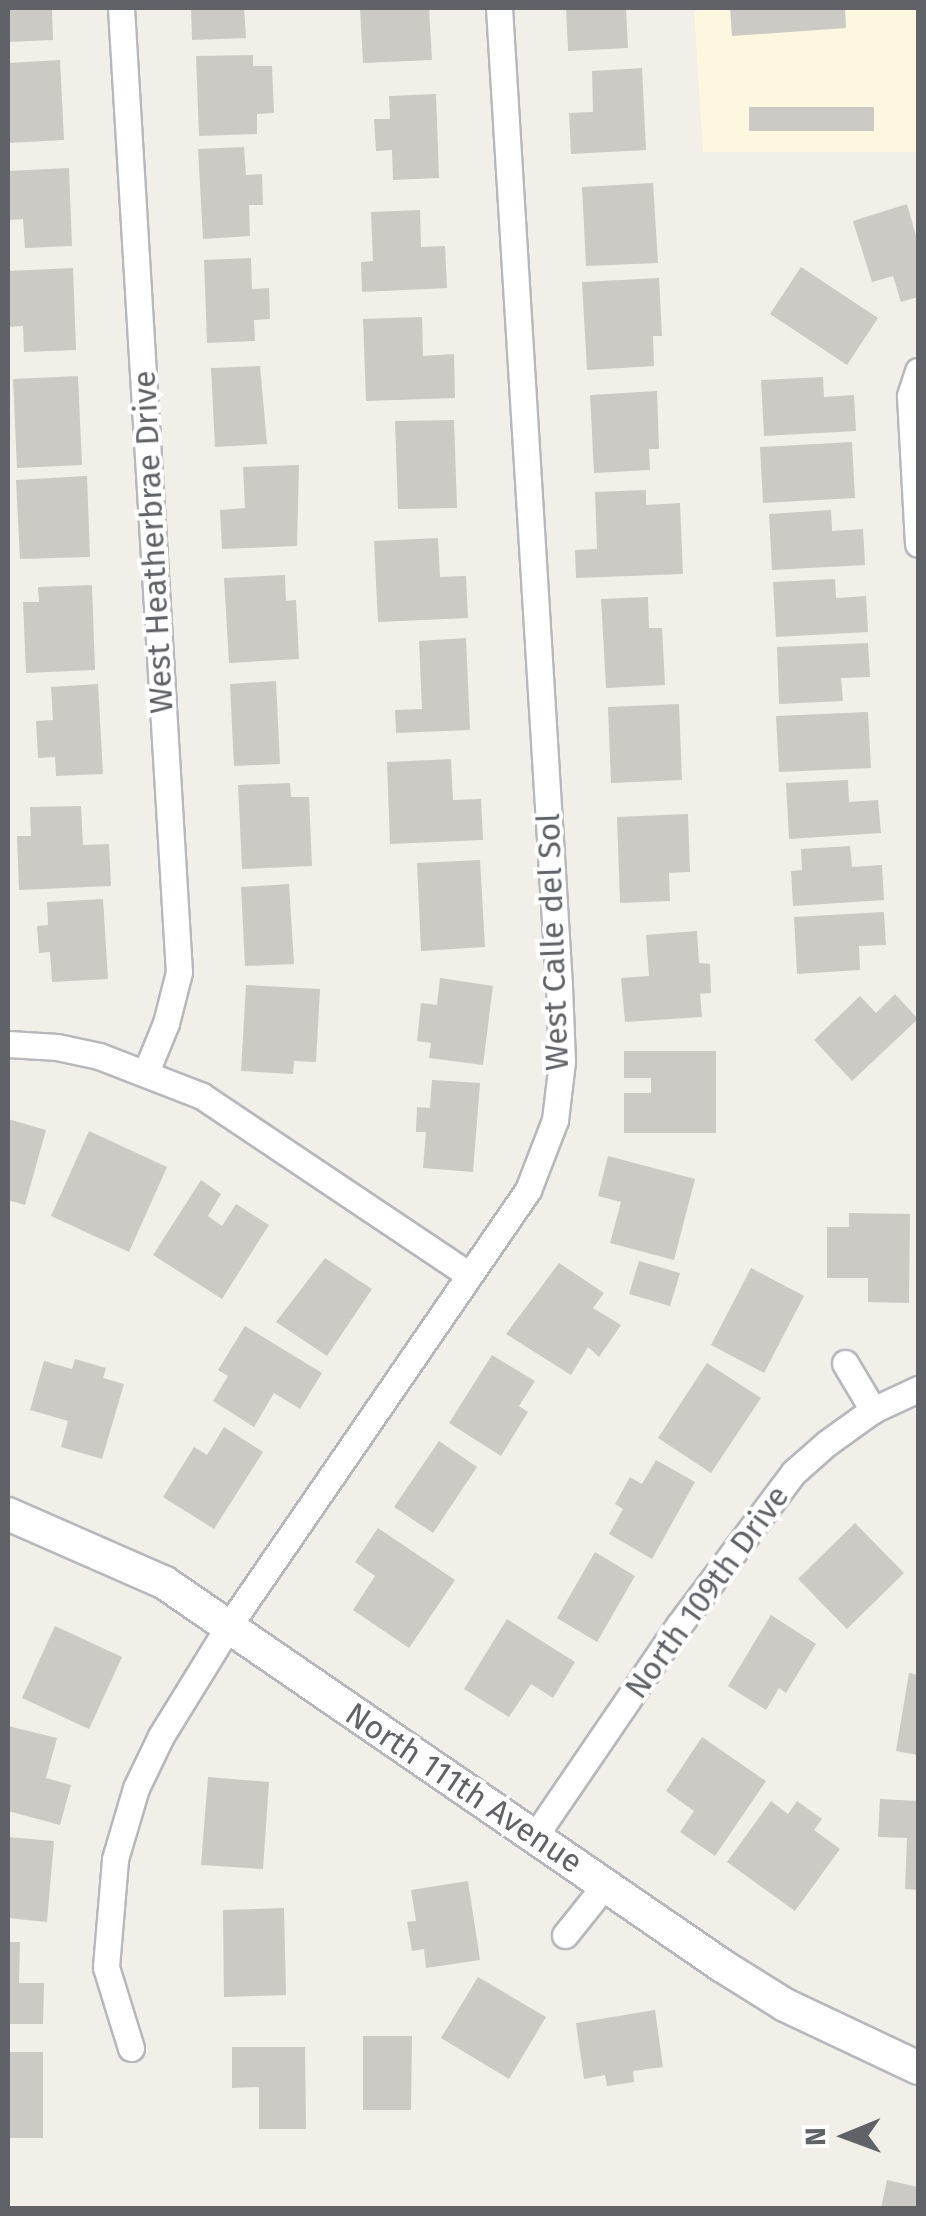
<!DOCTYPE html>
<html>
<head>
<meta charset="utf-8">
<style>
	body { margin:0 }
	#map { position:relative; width:926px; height:2216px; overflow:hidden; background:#f1efe8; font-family:"Fira Sans",sans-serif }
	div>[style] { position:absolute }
	.commercial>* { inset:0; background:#fef7e0 }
	.building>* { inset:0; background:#cccac5 }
	.roads { filter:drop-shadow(2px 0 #b5b8bc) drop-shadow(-2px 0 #b5b8bc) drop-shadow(0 2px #b5b8bc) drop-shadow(0 -2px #b5b8bc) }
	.minor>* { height:25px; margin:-12.5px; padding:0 12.5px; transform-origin:12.5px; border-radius:12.5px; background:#fff }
	.tertiary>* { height:32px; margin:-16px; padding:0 16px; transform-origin:16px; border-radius:16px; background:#fff }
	span { translate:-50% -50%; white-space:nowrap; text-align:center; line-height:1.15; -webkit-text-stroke:8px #fff; paint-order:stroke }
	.street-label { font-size:32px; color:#5f6368 }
	.frame { position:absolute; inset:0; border:10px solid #5f6368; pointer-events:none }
	.north { position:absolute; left:796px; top:2086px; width:100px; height:100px; -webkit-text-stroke:8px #fff; paint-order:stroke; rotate:269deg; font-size:28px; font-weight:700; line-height:40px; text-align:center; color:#5f6368 }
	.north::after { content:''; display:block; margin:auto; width:35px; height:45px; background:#5f6368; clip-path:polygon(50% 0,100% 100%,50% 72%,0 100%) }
</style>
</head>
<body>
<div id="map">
	<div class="commercial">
		<div style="clip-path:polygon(694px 8px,918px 8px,918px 152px,703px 152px)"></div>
	</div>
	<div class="building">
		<div style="clip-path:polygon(8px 8px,52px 8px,53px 40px,8px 42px)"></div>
		<div style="clip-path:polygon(191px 8px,244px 8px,246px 38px,192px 40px)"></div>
		<div style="clip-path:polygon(360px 8px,429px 8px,432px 60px,363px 63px)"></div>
		<div style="clip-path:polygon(566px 8px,626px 8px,628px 48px,568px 51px)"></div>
		<div style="clip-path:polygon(730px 8px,845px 8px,846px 28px,732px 36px)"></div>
		<div style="clip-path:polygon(253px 55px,253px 66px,272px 66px,274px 113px,257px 114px,257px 134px,199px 136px,196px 56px)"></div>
		<div style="clip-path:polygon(60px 60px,64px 140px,8px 143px,8px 63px)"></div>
		<div style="clip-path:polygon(642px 68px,646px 150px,571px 154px,569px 113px,593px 112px,592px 71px)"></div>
		<div style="clip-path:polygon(436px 94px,439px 178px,393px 180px,392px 150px,376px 151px,374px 119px,390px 119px,389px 96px)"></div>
		<div style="clip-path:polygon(749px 107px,874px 107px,874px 131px,749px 131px)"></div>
		<div style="clip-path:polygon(244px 147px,246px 175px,262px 174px,263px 205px,249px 205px,250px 236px,203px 239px,198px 149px)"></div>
		<div style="clip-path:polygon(69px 168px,72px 246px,25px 248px,23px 219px,10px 220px,8px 171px)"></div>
		<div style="clip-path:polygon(653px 183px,658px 263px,586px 266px,582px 187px)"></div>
		<div style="clip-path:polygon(907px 204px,918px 243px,918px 297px,901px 302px,893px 276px,872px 282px,853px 221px)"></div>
		<div style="clip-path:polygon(420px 210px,421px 247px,445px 246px,447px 288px,362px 292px,361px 262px,373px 261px,371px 212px)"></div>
		<div style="clip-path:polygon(251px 258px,252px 289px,269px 288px,270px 319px,254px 320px,255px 341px,207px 343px,204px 260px)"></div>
		<div style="clip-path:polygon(801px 267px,878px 318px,847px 365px,770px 314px)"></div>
		<div style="clip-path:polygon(73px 268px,76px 350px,24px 352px,23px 326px,8px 327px,8px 271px)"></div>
		<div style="clip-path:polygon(659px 278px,662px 336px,653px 336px,654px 366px,587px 370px,582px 282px)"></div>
		<div style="clip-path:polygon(422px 317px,423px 356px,454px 354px,455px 398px,366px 401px,363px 319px)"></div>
		<div style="clip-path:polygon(260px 366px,267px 444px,215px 447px,211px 368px)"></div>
		<div style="clip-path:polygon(78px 376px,82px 465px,17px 468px,13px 379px)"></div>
		<div style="clip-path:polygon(823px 377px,824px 397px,854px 395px,856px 431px,764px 436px,761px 380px)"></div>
		<div style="clip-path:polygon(657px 391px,659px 449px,649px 449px,650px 470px,594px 473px,590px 395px)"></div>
		<div style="clip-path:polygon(454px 420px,457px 508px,398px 509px,395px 421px)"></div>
		<div style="clip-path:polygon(852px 442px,855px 498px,763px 503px,760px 447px)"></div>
		<div style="clip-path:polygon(299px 465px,297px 546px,222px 549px,220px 510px,245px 508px,243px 467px)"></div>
		<div style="clip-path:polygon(87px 476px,90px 557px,20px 559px,16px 480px)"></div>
		<div style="clip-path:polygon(646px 490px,646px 505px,680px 503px,683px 574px,576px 578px,575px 550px,597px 549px,595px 492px)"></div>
		<div style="clip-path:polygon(831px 510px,832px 531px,863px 529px,865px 565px,772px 570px,769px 514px)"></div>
		<div style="clip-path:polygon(438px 538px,440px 577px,466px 576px,468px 618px,378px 622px,374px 541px)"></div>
		<div style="clip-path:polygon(285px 575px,286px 601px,296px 600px,299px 659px,229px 663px,224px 578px)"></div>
		<div style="clip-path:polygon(835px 579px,836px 598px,866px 596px,868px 632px,776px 637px,773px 582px)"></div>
		<div style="clip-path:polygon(92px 585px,95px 670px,26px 673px,23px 602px,39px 602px,38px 587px)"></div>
		<div style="clip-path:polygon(648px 597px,649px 628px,662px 628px,665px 685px,606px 688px,601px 599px)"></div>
		<div style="clip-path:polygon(466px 638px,470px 730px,396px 733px,395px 710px,422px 709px,419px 641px)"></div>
		<div style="clip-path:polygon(868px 643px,870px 677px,841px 678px,843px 701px,779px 704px,777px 647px)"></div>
		<div style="clip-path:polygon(276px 681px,280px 764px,234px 766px,230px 684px)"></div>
		<div style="clip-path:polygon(98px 684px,103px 774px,56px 776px,55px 757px,38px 758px,36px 721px,53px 720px,51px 687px)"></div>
		<div style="clip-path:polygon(679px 704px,682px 780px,611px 783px,608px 707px)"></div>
		<div style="clip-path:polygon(868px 712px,871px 768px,779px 772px,776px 716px)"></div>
		<div style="clip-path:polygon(451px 759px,453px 800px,481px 799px,483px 840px,390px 844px,387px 762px)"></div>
		<div style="clip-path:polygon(848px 780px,849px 802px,878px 800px,881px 833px,789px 839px,786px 783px)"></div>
		<div style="clip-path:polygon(290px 783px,291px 797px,309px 797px,312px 866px,242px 869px,238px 785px)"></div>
		<div style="clip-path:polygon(81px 806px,83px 845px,109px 844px,111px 886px,19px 890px,17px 836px,31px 836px,30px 807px)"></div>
		<div style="clip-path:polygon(688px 814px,690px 872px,669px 873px,670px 901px,620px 903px,617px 817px)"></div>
		<div style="clip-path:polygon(850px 846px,852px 867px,882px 865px,884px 900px,793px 906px,791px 871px,802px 870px,801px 849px)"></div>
		<div style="clip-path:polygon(480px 860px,485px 947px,421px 951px,417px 863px)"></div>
		<div style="clip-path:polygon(289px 884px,294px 964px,245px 966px,241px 887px)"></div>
		<div style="clip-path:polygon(103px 899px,108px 979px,52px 982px,50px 952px,39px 953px,37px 926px,48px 925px,47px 902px)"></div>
		<div style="clip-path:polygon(884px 912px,886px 945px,859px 946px,860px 970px,797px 974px,794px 917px)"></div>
		<div style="clip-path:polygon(697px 931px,699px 963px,710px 964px,711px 993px,700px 994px,702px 1017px,625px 1022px,621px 978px,649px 976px,646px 935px)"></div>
		<div style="clip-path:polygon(440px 978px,493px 986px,483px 1065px,429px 1058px,431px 1043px,417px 1041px,421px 1003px,437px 1005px)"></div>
		<div style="clip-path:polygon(246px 985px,320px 989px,316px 1062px,294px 1061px,293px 1074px,241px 1071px)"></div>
		<div style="clip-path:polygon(895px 994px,918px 1019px,852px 1081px,814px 1040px,860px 996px,876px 1013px)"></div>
		<div style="clip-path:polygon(624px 1051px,716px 1051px,716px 1133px,624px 1133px,624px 1093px,651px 1093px,651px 1078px,624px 1078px)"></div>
		<div style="clip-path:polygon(432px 1080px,480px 1083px,473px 1172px,423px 1168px,426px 1132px,416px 1132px,417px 1107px,430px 1108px)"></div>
		<div style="clip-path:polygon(8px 1119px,46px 1130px,25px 1205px,8px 1200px)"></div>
		<div style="clip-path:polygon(89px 1131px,167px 1167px,129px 1252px,51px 1216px)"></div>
		<div style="clip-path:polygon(608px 1156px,695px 1179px,674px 1260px,610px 1243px,621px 1202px,598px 1196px)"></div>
		<div style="clip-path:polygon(201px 1180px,221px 1194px,208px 1216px,222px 1226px,236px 1204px,269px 1225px,222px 1299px,153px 1255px)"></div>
		<div style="clip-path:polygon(849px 1213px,910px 1214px,909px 1303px,868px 1302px,868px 1278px,827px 1278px,827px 1227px,849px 1227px)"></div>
		<div style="clip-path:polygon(325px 1258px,372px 1289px,327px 1356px,276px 1322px)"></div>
		<div style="clip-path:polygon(639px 1261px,680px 1273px,670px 1306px,629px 1294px)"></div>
		<div style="clip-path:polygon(559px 1263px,604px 1293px,593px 1308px,621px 1325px,599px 1357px,588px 1347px,571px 1375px,506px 1334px)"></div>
		<div style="clip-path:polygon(751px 1268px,804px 1296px,764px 1373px,711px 1345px)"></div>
		<div style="clip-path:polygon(245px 1326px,322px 1373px,300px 1409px,274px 1393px,254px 1427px,213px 1401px,228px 1376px,218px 1370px)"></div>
		<div style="clip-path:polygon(492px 1355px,535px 1381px,519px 1406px,528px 1412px,501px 1456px,449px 1423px)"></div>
		<div style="clip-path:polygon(75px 1359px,106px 1368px,103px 1378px,124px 1384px,102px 1459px,61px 1447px,68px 1421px,30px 1410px,44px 1361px,72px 1369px)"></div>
		<div style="clip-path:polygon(707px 1363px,761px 1398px,711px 1473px,658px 1438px)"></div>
		<div style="clip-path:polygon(224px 1427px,263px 1452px,214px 1529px,163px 1497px,194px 1447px,207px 1455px)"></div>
		<div style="clip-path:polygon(439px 1441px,477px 1467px,433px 1533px,394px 1507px)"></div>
		<div style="clip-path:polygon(656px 1460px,695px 1482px,652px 1559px,609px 1534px,623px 1509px,615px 1504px,630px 1477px,642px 1484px)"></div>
		<div style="clip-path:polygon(855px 1523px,904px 1573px,847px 1629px,798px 1579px)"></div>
		<div style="clip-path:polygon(378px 1528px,455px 1580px,409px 1648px,353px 1610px,375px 1576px,355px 1562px)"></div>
		<div style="clip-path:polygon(595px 1552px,635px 1576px,597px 1642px,557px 1618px)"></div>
		<div style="clip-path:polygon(771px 1615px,816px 1644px,786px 1693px,779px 1688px,766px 1710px,728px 1686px)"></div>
		<div style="clip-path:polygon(507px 1619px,575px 1662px,553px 1698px,531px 1684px,509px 1717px,464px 1689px)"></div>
		<div style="clip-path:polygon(55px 1626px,122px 1657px,89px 1729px,22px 1698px)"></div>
		<div style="clip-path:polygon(909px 1673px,918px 1675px,918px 1755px,896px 1751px)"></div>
		<div style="clip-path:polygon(8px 1726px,57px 1738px,46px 1778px,71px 1785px,60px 1825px,8px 1811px)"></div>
		<div style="clip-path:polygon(702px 1737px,766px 1781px,715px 1856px,680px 1832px,694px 1811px,666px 1791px)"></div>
		<div style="clip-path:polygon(208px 1777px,269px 1782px,263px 1869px,201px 1865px)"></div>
		<div style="clip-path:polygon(880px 1799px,918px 1801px,918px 1890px,905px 1889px,907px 1838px,878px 1837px)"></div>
		<div style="clip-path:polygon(771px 1801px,788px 1814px,797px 1801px,822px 1819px,814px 1830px,840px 1849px,795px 1911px,727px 1862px)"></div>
		<div style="clip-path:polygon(8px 1837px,54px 1841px,47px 1922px,8px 1918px)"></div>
		<div style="clip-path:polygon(468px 1881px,480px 1960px,426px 1968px,424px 1949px,412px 1951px,407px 1922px,416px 1921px,411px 1890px)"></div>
		<div style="clip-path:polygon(284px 1908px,286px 1995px,224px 1997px,223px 1910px)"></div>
		<div style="clip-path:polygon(8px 1942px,20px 1942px,19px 1983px,44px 1983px,43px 2024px,8px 2024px)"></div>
		<div style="clip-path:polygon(478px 1977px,546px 2017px,509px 2079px,441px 2038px)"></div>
		<div style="clip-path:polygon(655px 2010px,663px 2067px,633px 2071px,634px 2082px,607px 2086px,605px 2075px,584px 2079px,576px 2023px)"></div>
		<div style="clip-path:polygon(363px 2036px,412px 2036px,411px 2110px,363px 2110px)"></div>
		<div style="clip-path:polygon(232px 2047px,305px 2047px,306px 2129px,259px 2129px,259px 2087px,232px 2088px)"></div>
		<div style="clip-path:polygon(8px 2052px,43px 2052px,43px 2138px,8px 2138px)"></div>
		<div style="clip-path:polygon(887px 2180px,918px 2187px,918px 2208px,881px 2208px)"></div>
	</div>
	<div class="roads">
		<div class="minor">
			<div style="left:121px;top:8px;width:966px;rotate:86.56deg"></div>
			<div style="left:179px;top:972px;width:53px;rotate:104.3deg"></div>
			<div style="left:166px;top:1023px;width:53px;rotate:112.2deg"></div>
			<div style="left:918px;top:371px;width:26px;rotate:108deg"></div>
			<div style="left:910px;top:396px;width:148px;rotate:86.9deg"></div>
			<div style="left:8px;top:1044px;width:49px;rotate:3.5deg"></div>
			<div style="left:57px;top:1047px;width:43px;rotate:12.1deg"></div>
			<div style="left:99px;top:1056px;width:110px;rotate:21.2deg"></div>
			<div style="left:202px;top:1096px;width:321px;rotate:33.8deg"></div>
			<div style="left:845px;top:1363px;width:55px;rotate:59.2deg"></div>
			<div style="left:535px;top:1836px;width:255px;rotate:-55.7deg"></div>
			<div style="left:679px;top:1625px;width:191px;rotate:-53.1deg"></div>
			<div style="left:794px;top:1472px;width:44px;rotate:-41.3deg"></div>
			<div style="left:827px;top:1443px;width:57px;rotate:-35.7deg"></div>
			<div style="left:873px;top:1410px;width:50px;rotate:-25deg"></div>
			<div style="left:565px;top:1935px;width:64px;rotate:-51.3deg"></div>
			<div style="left:131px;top:2048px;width:85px;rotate:-107.2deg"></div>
			<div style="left:106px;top:1967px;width:108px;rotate:-85.2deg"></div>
			<div style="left:115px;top:1859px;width:74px;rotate:-73.5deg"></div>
			<div style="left:136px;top:1788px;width:58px;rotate:-64.3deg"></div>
			<div style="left:161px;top:1736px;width:128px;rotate:-58.4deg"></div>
			<div style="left:228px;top:1627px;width:530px;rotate:-55.53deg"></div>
			<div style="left:528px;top:1190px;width:75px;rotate:-68.9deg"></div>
			<div style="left:555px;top:1120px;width:59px;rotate:-83.2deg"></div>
			<div style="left:562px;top:1061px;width:75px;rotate:-92.3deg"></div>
			<div style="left:559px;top:986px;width:980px;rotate:-93.51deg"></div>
		</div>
		<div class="tertiary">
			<div style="left:8px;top:1514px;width:171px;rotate:23.7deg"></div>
			<div style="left:165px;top:1583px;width:675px;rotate:34.49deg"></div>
			<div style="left:721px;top:1965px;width:75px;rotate:32deg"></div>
			<div style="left:785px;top:2005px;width:147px;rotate:25.3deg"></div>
		</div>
	</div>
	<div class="street-label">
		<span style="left:153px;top:542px;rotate:-93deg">West Heatherbrae Drive</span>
		<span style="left:553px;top:942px;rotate:-92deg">West Calle del Sol</span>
		<span style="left:707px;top:1592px;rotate:-54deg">North 109th Drive</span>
		<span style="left:464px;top:1788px;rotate:34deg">North 111th Avenue</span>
	</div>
	<div class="frame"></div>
	<div class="north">N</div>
</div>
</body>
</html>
